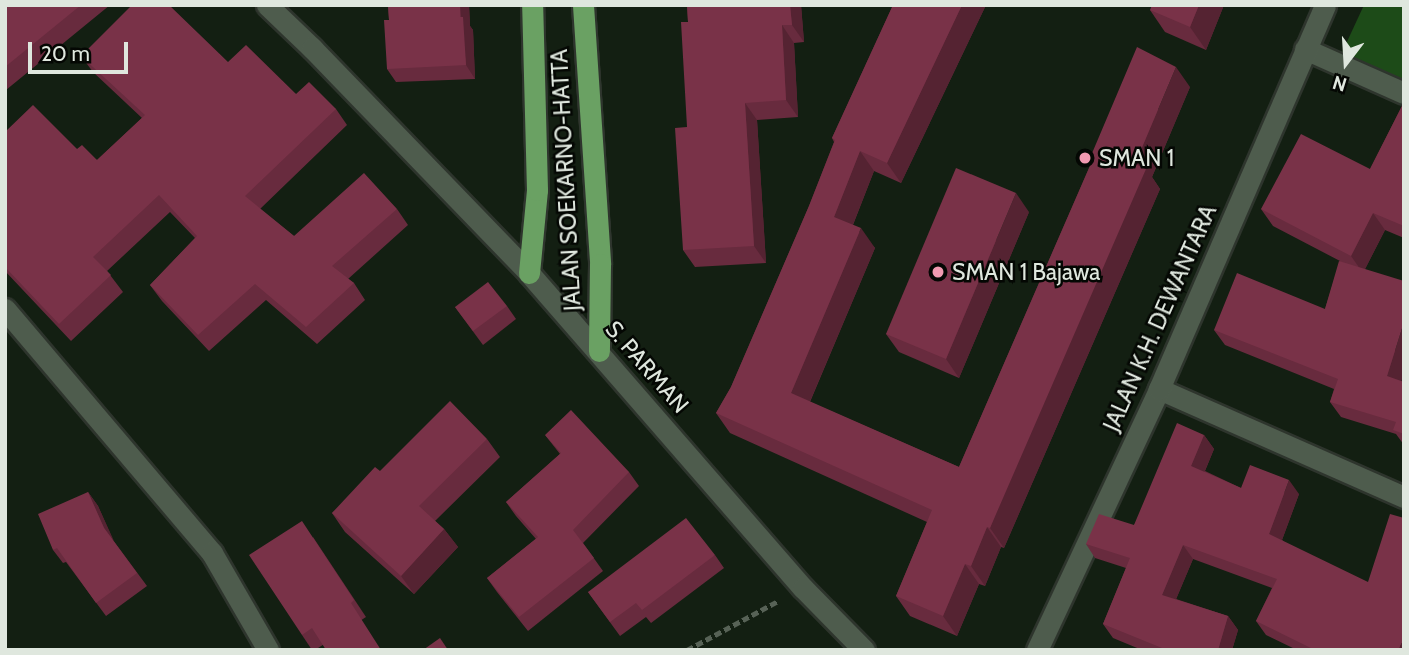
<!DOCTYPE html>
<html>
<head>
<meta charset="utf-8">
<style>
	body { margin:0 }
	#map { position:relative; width:1409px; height:655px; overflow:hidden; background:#131f12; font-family:Cabin,sans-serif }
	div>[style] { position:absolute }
	.green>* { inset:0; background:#1d4b18 }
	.path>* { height:4.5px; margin-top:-2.25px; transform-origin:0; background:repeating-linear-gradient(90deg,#576256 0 7px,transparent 0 10.5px) }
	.roads { filter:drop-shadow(2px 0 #2e352d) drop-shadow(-2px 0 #2e352d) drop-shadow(0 2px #2e352d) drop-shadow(0 -2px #2e352d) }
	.minor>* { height:21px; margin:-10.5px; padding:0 10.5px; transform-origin:10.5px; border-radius:10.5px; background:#4e5c4d }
	.highway>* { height:21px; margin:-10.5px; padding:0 10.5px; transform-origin:10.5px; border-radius:10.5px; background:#6aa163 }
	.wall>* { inset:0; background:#682b3e }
	.shaded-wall>* { inset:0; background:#552332 }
	.building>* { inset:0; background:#793248 }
	.dots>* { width:19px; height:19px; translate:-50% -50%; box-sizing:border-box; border:4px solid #040703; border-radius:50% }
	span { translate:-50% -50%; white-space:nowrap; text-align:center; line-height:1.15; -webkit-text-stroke:5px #040703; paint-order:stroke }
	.poi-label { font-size:23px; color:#dfe7de }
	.left { translate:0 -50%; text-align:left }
	.street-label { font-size:23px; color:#dfe7de }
	.frame { position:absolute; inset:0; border:7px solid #dfe7de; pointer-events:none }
	.north { position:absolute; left:1311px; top:28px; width:70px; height:70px; -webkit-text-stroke:5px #040703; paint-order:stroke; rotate:197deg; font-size:19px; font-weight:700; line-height:28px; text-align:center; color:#dfe7de }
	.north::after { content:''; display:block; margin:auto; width:24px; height:32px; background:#dfe7de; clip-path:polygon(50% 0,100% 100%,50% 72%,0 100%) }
	.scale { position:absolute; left:28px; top:42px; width:100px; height:32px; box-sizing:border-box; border:4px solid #dfe7de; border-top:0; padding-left:9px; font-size:21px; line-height:24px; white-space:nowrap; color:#dfe7de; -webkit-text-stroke:5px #040703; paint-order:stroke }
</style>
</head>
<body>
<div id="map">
	<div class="green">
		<div style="clip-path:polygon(1364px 5px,1404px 5px,1404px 88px,1339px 59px)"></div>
	</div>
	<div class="path">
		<div style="left:687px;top:650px;width:103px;rotate:-28.3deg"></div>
	</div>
	<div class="roads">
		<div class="minor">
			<div style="left:267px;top:5px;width:62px;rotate:43.7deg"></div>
			<div style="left:312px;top:48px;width:313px;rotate:46deg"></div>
			<div style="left:529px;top:273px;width:417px;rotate:49deg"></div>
			<div style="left:803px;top:588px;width:87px;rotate:45.5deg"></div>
			<div style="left:1305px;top:49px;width:108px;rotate:24deg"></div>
			<div style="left:5px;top:309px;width:320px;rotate:49.7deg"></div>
			<div style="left:212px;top:553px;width:112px;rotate:60deg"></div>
			<div style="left:1159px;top:389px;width:268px;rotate:23.8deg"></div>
			<div style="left:1037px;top:650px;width:288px;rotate:-64.9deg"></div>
			<div style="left:1159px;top:389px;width:418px;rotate:-66.6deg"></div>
		</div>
		<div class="highway">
			<div style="left:583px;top:5px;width:260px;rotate:86.2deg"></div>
			<div style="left:600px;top:264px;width:87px;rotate:90.7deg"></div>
			<div style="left:529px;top:273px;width:83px;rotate:-84.5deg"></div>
			<div style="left:537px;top:190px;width:185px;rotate:-91.5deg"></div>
		</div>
	</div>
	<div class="wall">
		<div style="clip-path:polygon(5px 5px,9px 5px,8px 7px,10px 5px,110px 5px,6px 90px,5px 88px)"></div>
		<div style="clip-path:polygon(388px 5px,469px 5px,470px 26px,473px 30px,475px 79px,396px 82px,387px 69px,389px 20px)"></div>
		<div style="clip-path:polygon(687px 5px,801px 5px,804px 42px,794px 43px,798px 117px,757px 120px,766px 263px,695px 267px,683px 250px,687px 127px,688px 22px)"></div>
		<div style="clip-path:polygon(893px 5px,986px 5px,901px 183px,874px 171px,853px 225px,875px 248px,810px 402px,959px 467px,1092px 161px,1090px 158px,1190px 87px,1152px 177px,1160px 189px,1004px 548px,1001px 547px,985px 586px,979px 584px,957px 636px,910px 616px,896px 596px,927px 522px,730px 433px,716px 413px,731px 387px,809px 206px,834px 142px,832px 138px)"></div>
		<div style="clip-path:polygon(1224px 5px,1206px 50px,1165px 32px,1150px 10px)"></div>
		<div style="clip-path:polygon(81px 56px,228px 62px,296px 94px,336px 109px,347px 125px,260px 209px,294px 236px,397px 209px,408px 225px,348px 279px,354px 283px,365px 300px,317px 344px,266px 300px,209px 351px,162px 301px,150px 285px,195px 238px,170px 212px,107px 271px,123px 292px,71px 341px,5px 271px,5px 132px,77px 149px,97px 160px,142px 118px,93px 72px)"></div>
		<div style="clip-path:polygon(1404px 102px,1404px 238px,1385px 230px,1365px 269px,1404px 373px,1401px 381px,1404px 382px,1404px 445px,1396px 434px,1341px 417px,1330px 402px,1334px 389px,1225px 345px,1214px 330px,1325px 309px,1340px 261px,1273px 226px,1261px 209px,1370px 169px)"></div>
		<div style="clip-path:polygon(1029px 212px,959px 378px,899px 352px,886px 334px)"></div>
		<div style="clip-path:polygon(507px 306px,516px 319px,483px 345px,455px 307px)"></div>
		<div style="clip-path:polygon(545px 435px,629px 472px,639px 486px,583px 543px,603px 571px,528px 631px,497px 592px,487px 578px,536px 539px,516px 516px,506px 502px,560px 454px)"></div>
		<div style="clip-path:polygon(1204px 435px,1214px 449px,1205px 471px,1241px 488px,1299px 494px,1282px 540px,1404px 650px,1297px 650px,1266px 635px,1256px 621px,1272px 588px,1193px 559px,1176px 599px,1228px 616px,1238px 630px,1232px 650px,1142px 650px,1113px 638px,1103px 624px,1126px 568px,1095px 558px,1086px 544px,1134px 525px)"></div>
		<div style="clip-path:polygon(487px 439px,500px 457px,435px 521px,444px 529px,458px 547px,414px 594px,345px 532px,332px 513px,380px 471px)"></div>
		<div style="clip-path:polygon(88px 492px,98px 506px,113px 540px,147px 586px,106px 616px,66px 562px,63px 563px,53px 550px)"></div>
		<div style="clip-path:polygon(313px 537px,366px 617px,315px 650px,312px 650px,302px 635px)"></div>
		<div style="clip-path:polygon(715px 555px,724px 568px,651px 623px,646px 617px,620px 636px,588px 592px)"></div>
	</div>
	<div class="shaded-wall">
		<div style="clip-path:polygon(460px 5px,469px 5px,470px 26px,473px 30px,475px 79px,466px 65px)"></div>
		<div style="clip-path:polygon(790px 5px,801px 5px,804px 42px,792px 25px)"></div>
		<div style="clip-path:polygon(962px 5px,986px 5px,901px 183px,887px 163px)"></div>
		<div style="clip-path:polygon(1199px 5px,1224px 5px,1206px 50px,1190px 27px)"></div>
		<div style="clip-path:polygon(782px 25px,794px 43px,798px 117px,786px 100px)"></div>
		<div style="clip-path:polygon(1176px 67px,1190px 87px,1152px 177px,1160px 189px,1004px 548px,990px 528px,1135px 164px)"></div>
		<div style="clip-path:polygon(745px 103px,757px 120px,766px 263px,754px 246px)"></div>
		<div style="clip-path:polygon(860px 151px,874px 171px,848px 237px,834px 217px)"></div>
		<div style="clip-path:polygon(1016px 193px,1029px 212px,959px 378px,946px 359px)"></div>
		<div style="clip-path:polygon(1373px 213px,1385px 230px,1363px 273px,1351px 256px)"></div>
		<div style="clip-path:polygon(861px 228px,875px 248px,805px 413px,791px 393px)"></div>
		<div style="clip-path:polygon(1404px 322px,1404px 373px,1398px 392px,1387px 376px)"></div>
		<div style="clip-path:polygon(1204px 435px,1214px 449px,1201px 480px,1191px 466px)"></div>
		<div style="clip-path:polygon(1289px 480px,1299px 494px,1279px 548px,1269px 534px)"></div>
		<div style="clip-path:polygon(88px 492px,98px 506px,114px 541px,104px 528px)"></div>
		<div style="clip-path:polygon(987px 527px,1001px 547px,985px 586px,971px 566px)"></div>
		<div style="clip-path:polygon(444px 529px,458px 547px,414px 594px,401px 576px)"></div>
		<div style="clip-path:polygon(1183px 545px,1193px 559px,1172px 609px,1162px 595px)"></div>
		<div style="clip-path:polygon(965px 564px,979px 584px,957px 636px,943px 616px)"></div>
		<div style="clip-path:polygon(1228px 616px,1238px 630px,1232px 650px,1218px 650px)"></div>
		<div style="clip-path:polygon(1404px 639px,1404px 650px,1398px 650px)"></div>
	</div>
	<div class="building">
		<div style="clip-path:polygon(10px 5px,81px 5px,5px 67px,5px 9px)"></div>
		<div style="clip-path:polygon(132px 5px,169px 5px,228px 62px,246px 45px,296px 94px,309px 82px,336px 109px,245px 196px,294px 236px,364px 173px,397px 209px,332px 266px,354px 283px,306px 327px,255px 284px,198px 335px,150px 285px,197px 236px,159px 195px,93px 257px,111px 275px,59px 324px,5px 267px,5px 132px,33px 105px,77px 149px,82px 145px,97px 160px,145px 115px,81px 56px)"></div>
		<div style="clip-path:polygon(388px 5px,460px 5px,460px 17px,463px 17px,466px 65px,387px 69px,384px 20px,389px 20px)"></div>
		<div style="clip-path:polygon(687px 5px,790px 5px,792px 25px,782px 25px,786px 100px,745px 103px,754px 246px,683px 250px,675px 128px,687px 127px,681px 22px,688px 22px)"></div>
		<div style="clip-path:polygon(893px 5px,962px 5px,887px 163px,860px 151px,834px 217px,861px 228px,791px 393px,959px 467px,1093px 159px,1090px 158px,1137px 47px,1176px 67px,1135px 164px,1146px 169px,990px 528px,987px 527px,971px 566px,965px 564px,943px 616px,896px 596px,932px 510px,716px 413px,731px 387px,809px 206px,835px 140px,832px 138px)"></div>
		<div style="clip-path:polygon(1152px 5px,1199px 5px,1190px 27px,1150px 10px)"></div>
		<div style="clip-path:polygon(1404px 102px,1404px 226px,1373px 213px,1351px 256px,1261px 209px,1301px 134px,1370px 169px)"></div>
		<div style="clip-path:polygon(956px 168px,1016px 193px,946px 359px,886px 334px)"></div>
		<div style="clip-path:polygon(1339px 261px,1404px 281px,1404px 322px,1387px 376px,1404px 382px,1404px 434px,1393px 430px,1396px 422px,1330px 402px,1338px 379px,1214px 330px,1237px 273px,1325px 309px)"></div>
		<div style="clip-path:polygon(488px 282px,507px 306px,473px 331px,455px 307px)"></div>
		<div style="clip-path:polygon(450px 401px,487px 439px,419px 506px,444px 529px,401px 576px,332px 513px,375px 467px,380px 471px)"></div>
		<div style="clip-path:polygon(571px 410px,629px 472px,573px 530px,594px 558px,519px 617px,487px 578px,538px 537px,506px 502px,561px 453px,545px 435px)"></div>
		<div style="clip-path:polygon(1177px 423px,1204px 435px,1191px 466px,1241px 488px,1250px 465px,1289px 480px,1269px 534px,1368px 582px,1390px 514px,1404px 518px,1404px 639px,1398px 650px,1315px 650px,1256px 621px,1277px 579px,1183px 545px,1162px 595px,1228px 616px,1218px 650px,1167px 650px,1103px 624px,1130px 558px,1086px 544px,1099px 514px,1134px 525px)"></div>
		<div style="clip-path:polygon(88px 492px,104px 528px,137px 573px,96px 603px,57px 548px,53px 550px,38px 514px)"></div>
		<div style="clip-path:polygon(686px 518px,715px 555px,642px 610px,636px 603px,610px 622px,588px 592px)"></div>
		<div style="clip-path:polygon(302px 521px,354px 600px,351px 603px,381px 650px,326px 650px,312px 628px,302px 635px,249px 555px)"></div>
		<div style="clip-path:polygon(440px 638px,448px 650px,423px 650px)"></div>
	</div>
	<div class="dots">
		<div style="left:1085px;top:158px;background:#f19ab1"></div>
		<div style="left:938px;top:272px;background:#f19ab1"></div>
	</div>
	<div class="poi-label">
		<span class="left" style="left:1099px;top:158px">SMAN 1</span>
		<span class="left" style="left:952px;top:272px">SMAN 1 Bajawa</span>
	</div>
	<div class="street-label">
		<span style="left:566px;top:180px;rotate:-93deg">JALAN SOEKARNO-HATTA</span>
		<span style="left:1160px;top:318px;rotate:-66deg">JALAN K.H. DEWANTARA</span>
		<span style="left:647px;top:367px;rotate:49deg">S. PARMAN</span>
	</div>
	<div class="frame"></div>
	<div class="north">N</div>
	<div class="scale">20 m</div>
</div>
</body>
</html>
